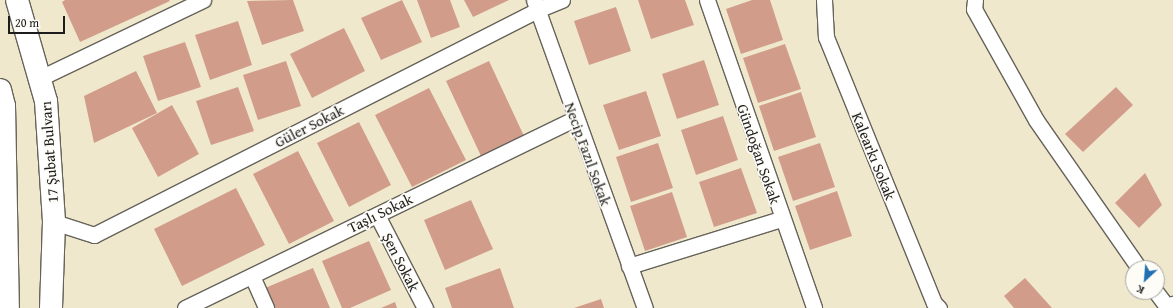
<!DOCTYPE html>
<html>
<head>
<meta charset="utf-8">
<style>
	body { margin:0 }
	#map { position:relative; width:1173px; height:308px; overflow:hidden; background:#f0e8cd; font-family:"Gentium Book Plus",serif }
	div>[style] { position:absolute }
	.building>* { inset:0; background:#d19d8a }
	.roads { filter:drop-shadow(1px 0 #66635a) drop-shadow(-1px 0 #66635a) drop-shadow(0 1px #66635a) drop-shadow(0 -1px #66635a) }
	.minor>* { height:15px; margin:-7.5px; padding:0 7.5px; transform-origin:7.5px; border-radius:7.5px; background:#fff }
	.tertiary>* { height:18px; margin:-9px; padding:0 9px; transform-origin:9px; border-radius:9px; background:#fff }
	.trunk>* { height:22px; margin:-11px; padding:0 11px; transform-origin:11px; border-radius:11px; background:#fff }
	span { translate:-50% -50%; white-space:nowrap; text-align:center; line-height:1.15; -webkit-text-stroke:3.5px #fdfcf7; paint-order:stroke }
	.street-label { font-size:15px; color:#1c1c1c }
	.north { position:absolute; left:1125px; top:260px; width:40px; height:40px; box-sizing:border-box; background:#fdfcf7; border:1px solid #a3a29f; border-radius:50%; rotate:206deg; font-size:11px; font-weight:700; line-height:16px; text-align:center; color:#1c1c1c }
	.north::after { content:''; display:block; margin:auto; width:14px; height:18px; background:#1f6fb2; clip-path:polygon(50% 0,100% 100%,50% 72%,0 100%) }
	.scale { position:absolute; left:8px; top:16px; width:57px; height:18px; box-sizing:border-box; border:2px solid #1c1c1c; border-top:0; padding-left:5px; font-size:12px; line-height:14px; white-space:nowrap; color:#1c1c1c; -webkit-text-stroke:3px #fdfcf7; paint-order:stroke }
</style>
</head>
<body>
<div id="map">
	<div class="building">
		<div style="clip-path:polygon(65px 0,169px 0,170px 1px,80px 42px,62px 2px)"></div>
		<div style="clip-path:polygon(293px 0,304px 31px,262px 45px,247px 1px)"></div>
		<div style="clip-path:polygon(402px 0,422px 42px,381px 60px,361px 18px)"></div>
		<div style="clip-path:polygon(417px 0,450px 0,460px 27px,431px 38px)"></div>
		<div style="clip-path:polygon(464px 0,509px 0,473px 17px)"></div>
		<div style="clip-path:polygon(638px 0,685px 0,694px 25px,651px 39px)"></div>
		<div style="clip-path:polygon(752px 0,770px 0,783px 40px,741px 54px,726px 9px)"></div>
		<div style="clip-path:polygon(616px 7px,631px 51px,589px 65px,574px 21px)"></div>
		<div style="clip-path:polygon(238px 21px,252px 65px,210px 80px,195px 35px)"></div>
		<div style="clip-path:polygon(344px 28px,365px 71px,312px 98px,290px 54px)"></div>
		<div style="clip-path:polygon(185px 42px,201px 87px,158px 101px,143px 56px)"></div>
		<div style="clip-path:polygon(785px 44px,801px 89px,758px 103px,743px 58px)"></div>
		<div style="clip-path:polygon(704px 60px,719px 105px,677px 119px,662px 74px)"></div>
		<div style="clip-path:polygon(286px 61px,301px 106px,258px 120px,243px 75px)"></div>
		<div style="clip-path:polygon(489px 61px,524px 136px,481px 156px,446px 81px)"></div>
		<div style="clip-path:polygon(136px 71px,157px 113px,94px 143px,84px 96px)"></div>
		<div style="clip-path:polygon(238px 87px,254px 131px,211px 145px,196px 101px)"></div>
		<div style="clip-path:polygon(1116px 87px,1133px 105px,1083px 152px,1065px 134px)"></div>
		<div style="clip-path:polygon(429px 88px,466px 160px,412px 187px,375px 115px)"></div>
		<div style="clip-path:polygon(646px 91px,661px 136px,619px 150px,603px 105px)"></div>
		<div style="clip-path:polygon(801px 92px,816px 137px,774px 151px,759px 106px)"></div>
		<div style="clip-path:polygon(172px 105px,199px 154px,158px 177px,132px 128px)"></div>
		<div style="clip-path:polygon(723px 116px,738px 160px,696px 175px,681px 130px)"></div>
		<div style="clip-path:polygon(359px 122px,391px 185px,349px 207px,317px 143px)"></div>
		<div style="clip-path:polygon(658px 143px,673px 188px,631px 202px,616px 157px)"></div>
		<div style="clip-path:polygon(820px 143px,835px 187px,793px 201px,778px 157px)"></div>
		<div style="clip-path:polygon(298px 151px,334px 221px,289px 244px,253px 174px)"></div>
		<div style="clip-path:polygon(741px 168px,757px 213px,714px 227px,699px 182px)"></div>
		<div style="clip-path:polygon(1145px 173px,1162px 205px,1139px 228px,1115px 203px)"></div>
		<div style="clip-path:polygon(236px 188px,265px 245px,182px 286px,154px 229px)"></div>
		<div style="clip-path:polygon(837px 191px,852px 236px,810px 250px,795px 206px)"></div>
		<div style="clip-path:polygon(672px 192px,687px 237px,645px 251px,630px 206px)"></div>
		<div style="clip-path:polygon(471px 200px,493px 249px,445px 270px,424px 220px)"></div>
		<div style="clip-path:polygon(369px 241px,391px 290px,350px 308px,342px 308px,322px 261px)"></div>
		<div style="clip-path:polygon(313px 268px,330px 308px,274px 308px,265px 288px)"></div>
		<div style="clip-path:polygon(500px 268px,514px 308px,452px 308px,445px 288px)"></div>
		<div style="clip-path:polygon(1025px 278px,1052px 308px,1014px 308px,1004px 296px)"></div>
		<div style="clip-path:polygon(601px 299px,604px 308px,574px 308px)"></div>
		<div style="clip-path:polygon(395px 302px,397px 308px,381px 308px)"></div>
	</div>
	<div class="roads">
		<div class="minor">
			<div style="left:534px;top:0;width:327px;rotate:70.2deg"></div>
			<div style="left:707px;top:0;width:326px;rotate:70.8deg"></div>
			<div style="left:824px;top:0;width:37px;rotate:87deg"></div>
			<div style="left:826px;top:37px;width:287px;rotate:67.9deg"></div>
			<div style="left:934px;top:303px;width:7px;rotate:45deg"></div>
			<div style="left:975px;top:0;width:9px;rotate:96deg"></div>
			<div style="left:974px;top:9px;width:127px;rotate:60.8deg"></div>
			<div style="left:1036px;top:120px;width:180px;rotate:55.2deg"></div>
			<div style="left:40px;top:78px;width:181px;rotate:-25.6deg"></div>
			<div style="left:377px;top:215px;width:105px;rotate:62.7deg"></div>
			<div style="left:54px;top:222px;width:42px;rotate:18deg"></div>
			<div style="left:94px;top:235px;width:497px;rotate:-26.9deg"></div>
			<div style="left:537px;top:10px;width:27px;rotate:-22deg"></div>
			<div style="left:629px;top:266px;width:159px;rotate:-17.2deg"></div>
			<div style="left:252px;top:276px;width:35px;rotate:66deg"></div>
			<div style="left:1156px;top:292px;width:20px;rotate:53deg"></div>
			<div style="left:185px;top:308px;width:433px;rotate:-25.9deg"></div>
		</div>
		<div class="tertiary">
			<div style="left:1170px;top:308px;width:4px;rotate:-34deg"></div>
		</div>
		<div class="trunk">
			<div style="left:17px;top:0;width:105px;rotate:74deg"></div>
			<div style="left:46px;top:101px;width:121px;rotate:86.2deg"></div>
			<div style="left:54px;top:222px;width:86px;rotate:92deg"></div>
			<div style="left:0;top:90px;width:16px;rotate:76deg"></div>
			<div style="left:4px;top:106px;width:202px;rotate:88.9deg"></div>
		</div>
	</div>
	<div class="street-label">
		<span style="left:309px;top:126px;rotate:-27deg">Güler Sokak</span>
		<span style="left:49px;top:152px;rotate:-94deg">17 Şubat Bulvarı</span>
		<span style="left:588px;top:154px;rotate:70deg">Necip Fazıl Sokak</span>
		<span style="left:759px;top:154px;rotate:71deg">Gündoğan Sokak</span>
		<span style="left:874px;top:156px;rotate:68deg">Kalearkı Sokak</span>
		<span style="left:380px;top:213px;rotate:-26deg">Taşlı Sokak</span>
		<span style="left:401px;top:262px;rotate:63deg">Şen Sokak</span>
	</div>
	<div class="north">K</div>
	<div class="scale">20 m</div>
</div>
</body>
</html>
